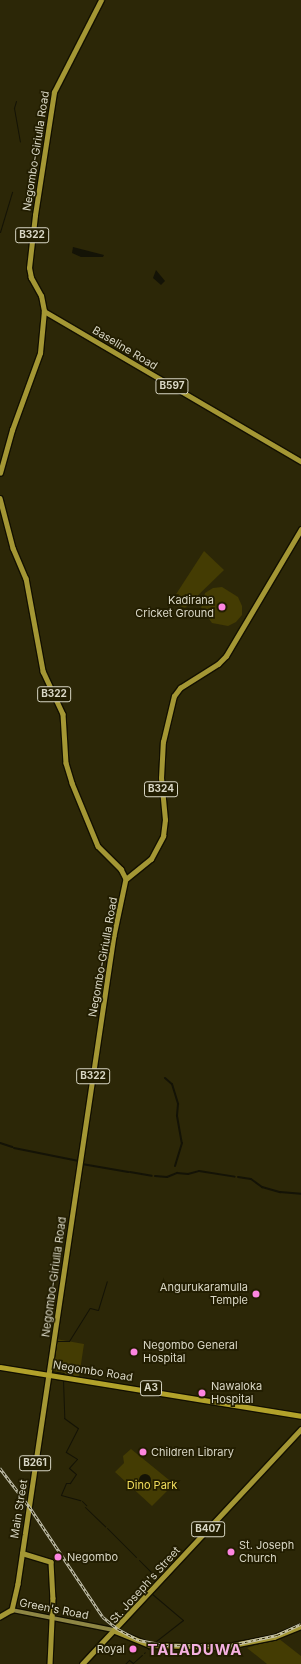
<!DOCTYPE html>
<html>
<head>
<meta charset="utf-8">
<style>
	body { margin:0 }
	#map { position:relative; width:301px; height:1664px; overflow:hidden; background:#2c2707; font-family:Inter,sans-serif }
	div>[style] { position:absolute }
	.green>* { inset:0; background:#443c03 }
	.water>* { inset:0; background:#141306 }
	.round { border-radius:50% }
	.stream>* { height:1px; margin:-0.5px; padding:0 0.5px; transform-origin:0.5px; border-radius:0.5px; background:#141306 }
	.canal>* { height:2px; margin:-1px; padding:0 1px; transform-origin:1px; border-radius:1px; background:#141306 }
	.roads { filter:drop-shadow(1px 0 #131000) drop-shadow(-1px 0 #131000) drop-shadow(0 1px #131000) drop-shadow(0 -1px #131000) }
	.secondary>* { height:3.5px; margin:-1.75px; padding:0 1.75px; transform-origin:1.75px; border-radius:1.75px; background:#8e8644 }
	.primary>* { height:4.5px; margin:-2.25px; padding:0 2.25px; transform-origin:2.25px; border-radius:2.25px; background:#a49734 }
	.trunk>* { height:5px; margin:-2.5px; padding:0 2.5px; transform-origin:2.5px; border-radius:2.5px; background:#b2a22a }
	.rail>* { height:2.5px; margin-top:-1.25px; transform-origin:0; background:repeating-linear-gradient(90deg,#221d00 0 3px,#c5c3af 0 6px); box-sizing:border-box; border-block:1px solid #c5c3af }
	.dots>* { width:11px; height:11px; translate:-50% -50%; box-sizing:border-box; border:2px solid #221d00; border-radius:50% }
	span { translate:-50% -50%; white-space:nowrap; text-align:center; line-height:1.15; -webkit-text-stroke:3.5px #221d00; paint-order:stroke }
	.shield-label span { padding:1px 3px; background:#221d00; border:1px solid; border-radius:3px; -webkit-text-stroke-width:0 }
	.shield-label { font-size:10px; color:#d9d7c5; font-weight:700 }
	.street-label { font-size:11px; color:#d9d7c5 }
	.poi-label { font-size:11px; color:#d9d7c5 }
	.right { translate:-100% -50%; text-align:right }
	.left { translate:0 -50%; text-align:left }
	.park-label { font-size:11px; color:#f2de5c }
	.district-label { font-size:15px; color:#f4b0e0; font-weight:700; letter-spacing:1px }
</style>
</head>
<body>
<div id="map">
	<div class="green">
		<div style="clip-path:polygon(204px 551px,224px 570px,185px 608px,171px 602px)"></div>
		<div style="clip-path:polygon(222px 587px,238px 597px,242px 606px,242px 615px,236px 622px,228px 626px,212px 623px,201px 608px,205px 593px,213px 588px)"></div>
		<div style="clip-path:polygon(56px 1339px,84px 1344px,79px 1377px,49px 1372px)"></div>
		<div style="clip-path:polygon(131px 1449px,174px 1484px,152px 1506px,115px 1472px,124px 1463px,123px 1456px)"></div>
		<div style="clip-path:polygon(278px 1638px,301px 1656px,301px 1664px,267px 1664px,247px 1648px)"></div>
	</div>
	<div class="water">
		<div style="clip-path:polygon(73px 247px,104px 255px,103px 257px,81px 257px,72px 253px)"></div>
		<div style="clip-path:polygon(156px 270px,165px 281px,161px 285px,153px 278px)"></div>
		<div class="round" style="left:139px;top:1474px;width:12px;height:12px"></div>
	</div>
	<div class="stream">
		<div style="left:16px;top:101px;width:7px;rotate:106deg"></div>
		<div style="left:14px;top:108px;width:34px;rotate:80deg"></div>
		<div style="left:0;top:232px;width:42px;rotate:-73.3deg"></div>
		<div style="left:55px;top:1341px;width:14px"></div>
		<div style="left:69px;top:1341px;width:39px;rotate:-58deg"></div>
		<div style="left:90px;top:1308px;width:8px;rotate:14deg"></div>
		<div style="left:98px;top:1310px;width:30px;rotate:-73deg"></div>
		<div style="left:51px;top:1371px;width:13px;rotate:9deg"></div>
		<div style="left:63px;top:1380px;width:38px;rotate:88deg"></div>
		<div style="left:64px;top:1418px;width:17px;rotate:36deg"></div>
		<div style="left:78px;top:1428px;width:27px;rotate:117deg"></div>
		<div style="left:66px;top:1452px;width:13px;rotate:32deg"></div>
		<div style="left:77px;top:1459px;width:12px;rotate:132deg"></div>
		<div style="left:69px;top:1468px;width:9px;rotate:41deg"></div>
		<div style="left:76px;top:1474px;width:11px;rotate:124deg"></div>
		<div style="left:70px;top:1483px;width:4px;rotate:180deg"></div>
		<div style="left:66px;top:1483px;width:13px;rotate:113deg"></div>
		<div style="left:61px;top:1495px;width:20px;rotate:15deg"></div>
		<div style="left:82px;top:1501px;width:6px;rotate:45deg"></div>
		<div style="left:85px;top:1507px;width:28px;rotate:44deg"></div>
		<div style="left:107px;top:1528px;width:41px;rotate:45deg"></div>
		<div style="left:139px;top:1560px;width:27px;rotate:45deg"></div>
		<div style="left:151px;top:1593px;width:42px;rotate:40.2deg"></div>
		<div style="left:183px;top:1620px;width:36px;rotate:142deg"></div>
		<div style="left:148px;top:1649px;width:3px;rotate:-45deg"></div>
		<div style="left:144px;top:1653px;width:1px;rotate:-45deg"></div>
		<div style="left:125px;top:1664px;width:6px;rotate:-45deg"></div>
		<div style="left:129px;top:1660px;width:5px;rotate:37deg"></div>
		<div style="left:133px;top:1663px;width:12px;rotate:-42deg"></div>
	</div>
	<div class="canal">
		<div style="left:165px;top:1078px;width:9px;rotate:41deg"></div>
		<div style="left:172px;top:1084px;width:21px;rotate:73deg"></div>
		<div style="left:178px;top:1104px;width:12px;rotate:95deg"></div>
		<div style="left:177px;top:1116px;width:27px;rotate:80deg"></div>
		<div style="left:182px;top:1143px;width:24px;rotate:107deg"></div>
		<div style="left:0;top:1143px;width:13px;rotate:18deg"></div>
		<div style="left:14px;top:1148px;width:66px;rotate:11.3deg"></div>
		<div style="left:82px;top:1164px;width:47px;rotate:9.9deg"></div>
		<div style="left:130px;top:1172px;width:22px;rotate:10deg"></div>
		<div style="left:155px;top:1176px;width:12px;rotate:5deg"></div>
		<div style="left:167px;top:1177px;width:11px;rotate:-22deg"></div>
		<div style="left:177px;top:1173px;width:11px;rotate:5deg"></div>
		<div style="left:188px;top:1174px;width:11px;rotate:-15deg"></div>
		<div style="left:199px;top:1171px;width:36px;rotate:9deg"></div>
		<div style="left:238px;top:1177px;width:13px;rotate:9deg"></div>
		<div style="left:251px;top:1179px;width:14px;rotate:36deg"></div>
		<div style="left:262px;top:1187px;width:19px;rotate:16deg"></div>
		<div style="left:280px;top:1192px;width:21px;rotate:5deg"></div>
	</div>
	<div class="roads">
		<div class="secondary">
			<div style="left:12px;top:1610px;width:104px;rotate:11.1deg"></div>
		</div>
		<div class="primary">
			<div style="left:44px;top:311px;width:298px;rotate:30.3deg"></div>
			<div style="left:0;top:473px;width:45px;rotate:-74.4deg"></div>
			<div style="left:12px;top:430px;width:82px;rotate:-70deg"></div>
			<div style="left:40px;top:353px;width:42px;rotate:-84.6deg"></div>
			<div style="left:44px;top:311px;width:15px;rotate:-101deg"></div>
			<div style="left:41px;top:296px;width:21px;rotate:-119deg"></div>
			<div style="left:31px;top:278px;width:10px;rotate:-101deg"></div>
			<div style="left:29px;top:268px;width:53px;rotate:-83.5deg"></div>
			<div style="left:35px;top:215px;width:124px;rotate:-81.2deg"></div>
			<div style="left:54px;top:92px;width:103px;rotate:-62.9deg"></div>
			<div style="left:0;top:498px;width:52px;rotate:75.4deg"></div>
			<div style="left:13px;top:548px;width:33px;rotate:67deg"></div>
			<div style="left:26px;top:578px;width:95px;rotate:79.6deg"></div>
			<div style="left:43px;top:671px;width:47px;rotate:65.1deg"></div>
			<div style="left:63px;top:714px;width:49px;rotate:86.5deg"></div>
			<div style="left:66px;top:763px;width:21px;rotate:73deg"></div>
			<div style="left:72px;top:783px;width:68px;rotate:67.6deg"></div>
			<div style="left:98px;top:846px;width:33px;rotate:45deg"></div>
			<div style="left:121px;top:869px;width:11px;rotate:63deg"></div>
			<div style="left:126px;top:879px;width:58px;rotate:101.9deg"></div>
			<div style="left:114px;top:936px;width:655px;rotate:98.43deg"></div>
			<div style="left:18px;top:1584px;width:27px;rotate:103deg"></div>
			<div style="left:12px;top:1610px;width:14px;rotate:150deg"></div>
			<div style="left:126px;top:879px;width:32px;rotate:-39deg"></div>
			<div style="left:151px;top:859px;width:26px;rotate:-62deg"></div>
			<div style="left:163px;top:836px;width:16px;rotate:-83deg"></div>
			<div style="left:165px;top:820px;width:42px;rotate:-95.4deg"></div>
			<div style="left:161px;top:778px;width:36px;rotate:-87deg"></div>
			<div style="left:163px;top:742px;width:47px;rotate:-76.6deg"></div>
			<div style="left:174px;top:696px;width:10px;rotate:-53deg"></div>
			<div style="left:180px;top:688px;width:45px;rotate:-32.3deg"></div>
			<div style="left:218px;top:664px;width:11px;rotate:-45deg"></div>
			<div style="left:226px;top:656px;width:147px;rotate:-59.4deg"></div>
			<div style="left:22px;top:1553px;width:30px;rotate:17deg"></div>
			<div style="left:51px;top:1562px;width:36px;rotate:87deg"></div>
			<div style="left:53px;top:1598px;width:66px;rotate:92.6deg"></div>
			<div style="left:115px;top:1631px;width:38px;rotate:22deg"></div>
			<div style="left:150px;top:1645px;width:73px;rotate:1.6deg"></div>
			<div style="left:223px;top:1647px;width:52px;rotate:-11.1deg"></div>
			<div style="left:274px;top:1637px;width:29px;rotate:-22deg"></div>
			<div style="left:82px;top:1664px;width:321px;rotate:-47deg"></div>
		</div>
		<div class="trunk">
			<div style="left:0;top:1367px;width:305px;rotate:9.2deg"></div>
		</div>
	</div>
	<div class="rail">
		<div style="left:0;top:1468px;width:48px;rotate:52.7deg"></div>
		<div style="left:29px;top:1506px;width:133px;rotate:56.3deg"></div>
		<div style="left:103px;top:1617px;width:19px;rotate:39deg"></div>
		<div style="left:118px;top:1629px;width:24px;rotate:28deg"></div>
		<div style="left:139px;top:1640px;width:26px;rotate:11deg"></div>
		<div style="left:165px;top:1645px;width:62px;rotate:0.9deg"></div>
		<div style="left:227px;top:1646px;width:51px;rotate:-12.4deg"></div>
		<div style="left:277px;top:1635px;width:26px;rotate:-25deg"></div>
	</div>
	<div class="dots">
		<div style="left:222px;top:607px;background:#fe85e0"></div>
		<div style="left:256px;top:1294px;background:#fe85e0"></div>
		<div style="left:134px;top:1352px;background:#fe85e0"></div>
		<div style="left:202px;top:1393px;background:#fe85e0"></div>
		<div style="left:143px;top:1452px;background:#fe85e0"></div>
		<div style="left:231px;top:1552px;background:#fe85e0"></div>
		<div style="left:58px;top:1557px;background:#fe85e0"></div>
		<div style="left:133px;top:1649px;background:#fe85e0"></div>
	</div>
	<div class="shield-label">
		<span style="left:32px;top:235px">B322</span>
		<span style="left:172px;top:386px">B597</span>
		<span style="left:54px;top:694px">B322</span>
		<span style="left:161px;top:789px">B324</span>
		<span style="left:93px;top:1076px">B322</span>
		<span style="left:151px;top:1388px">A3</span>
		<span style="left:35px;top:1463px">B261</span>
		<span style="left:208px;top:1529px">B407</span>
	</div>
	<div class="street-label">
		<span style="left:36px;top:151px;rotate:-81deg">Negombo-Giriulla Road</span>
		<span style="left:125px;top:348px;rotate:31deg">Baseline Road</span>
		<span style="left:103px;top:957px;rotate:-80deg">Negombo-Giriulla Road</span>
		<span style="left:54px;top:1277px;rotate:-82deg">Negombo-Giriulla Road</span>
		<span style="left:93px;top:1371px;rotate:9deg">Negombo Road</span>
		<span style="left:19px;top:1509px;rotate:-81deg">Main Street</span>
		<span style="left:145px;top:1585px;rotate:-48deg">St. Joseph's Street</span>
		<span style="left:54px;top:1609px;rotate:11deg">Green's Road</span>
	</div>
	<div class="poi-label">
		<span class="right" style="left:214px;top:607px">Kadirana<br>Cricket Ground</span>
		<span class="right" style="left:248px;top:1294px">Angurukaramulla<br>Temple</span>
		<span class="left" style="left:143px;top:1352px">Negombo General<br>Hospital</span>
		<span class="left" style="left:211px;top:1393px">Nawaloka<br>Hospital</span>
		<span class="left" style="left:151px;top:1452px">Children Library</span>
		<span class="left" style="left:239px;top:1552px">St. Joseph<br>Church</span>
		<span class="left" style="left:67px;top:1557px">Negombo</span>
		<span class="right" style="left:125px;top:1649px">Royal</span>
	</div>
	<div class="park-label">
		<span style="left:152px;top:1485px">Dino Park</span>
	</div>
	<div class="district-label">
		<span style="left:195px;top:1650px">TALADUWA</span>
	</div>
</div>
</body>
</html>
